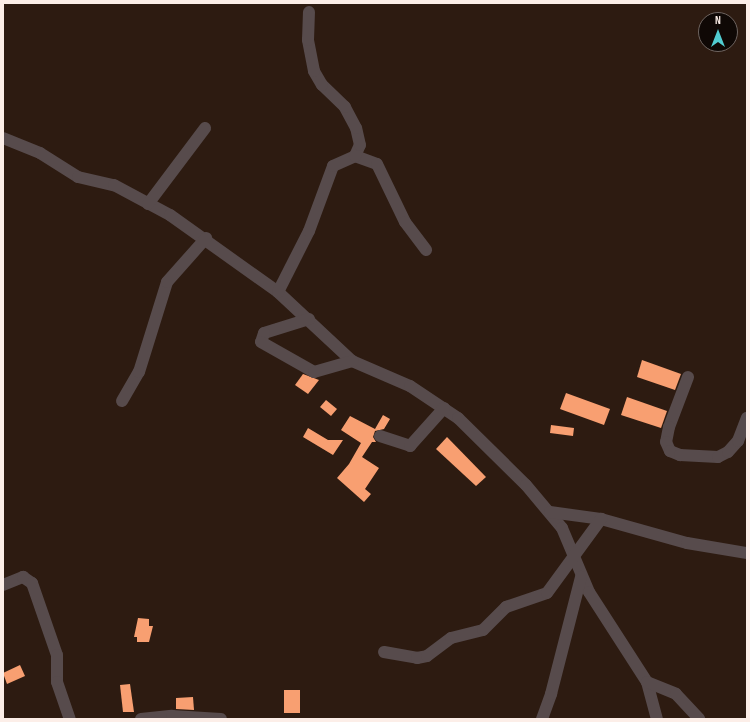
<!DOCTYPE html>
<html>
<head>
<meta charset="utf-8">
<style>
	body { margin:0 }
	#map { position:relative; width:750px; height:722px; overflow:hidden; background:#2d1b11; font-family:"Sofia Sans Condensed",sans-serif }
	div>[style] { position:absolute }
	.building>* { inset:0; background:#f89f71 }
	.minor>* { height:12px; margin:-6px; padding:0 6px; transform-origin:6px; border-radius:6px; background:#574b4c }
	span { translate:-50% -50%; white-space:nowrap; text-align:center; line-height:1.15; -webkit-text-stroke:4px #0f0805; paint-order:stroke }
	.frame { position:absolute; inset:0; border:4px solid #fceee8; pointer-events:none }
	.north { position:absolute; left:698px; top:12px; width:40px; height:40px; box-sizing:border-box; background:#0f0805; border:1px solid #6e6460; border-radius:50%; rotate:0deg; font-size:11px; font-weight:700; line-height:16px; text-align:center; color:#fceee8 }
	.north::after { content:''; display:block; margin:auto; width:14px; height:18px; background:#51ccd1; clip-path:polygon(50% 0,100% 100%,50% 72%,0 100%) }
</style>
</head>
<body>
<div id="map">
	<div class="building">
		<div style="clip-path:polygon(642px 360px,681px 374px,675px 390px,637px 377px)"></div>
		<div style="clip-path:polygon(303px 374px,319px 380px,308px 394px,295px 385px)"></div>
		<div style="clip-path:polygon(566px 393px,610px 409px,604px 425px,560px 409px)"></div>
		<div style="clip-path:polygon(627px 397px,667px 411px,661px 428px,621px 415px)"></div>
		<div style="clip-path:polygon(326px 400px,337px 409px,331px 416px,320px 407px)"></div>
		<div style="clip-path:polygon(383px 415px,390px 419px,384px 429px,375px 431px,373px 437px,376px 442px,372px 442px,362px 457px,379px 468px,365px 489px,371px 494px,364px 502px,337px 478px,349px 464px,361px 443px,341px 430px,350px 416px,375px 429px)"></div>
		<div style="clip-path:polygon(551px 425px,574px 428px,573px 436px,550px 433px)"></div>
		<div style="clip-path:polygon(308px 428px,328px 440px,343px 440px,333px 455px,303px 437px)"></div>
		<div style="clip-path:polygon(447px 437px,486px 477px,476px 486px,436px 449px)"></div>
		<div style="clip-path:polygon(138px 618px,149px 619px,149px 626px,153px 626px,149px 642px,137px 642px,137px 637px,134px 637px)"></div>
		<div style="clip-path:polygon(20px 665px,25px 676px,7px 684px,3px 673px)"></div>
		<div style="clip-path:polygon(130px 684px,134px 712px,123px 712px,120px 685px)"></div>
		<div style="clip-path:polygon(284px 690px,300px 690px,300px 713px,284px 713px)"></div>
		<div style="clip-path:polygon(193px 697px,194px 710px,176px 709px,176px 698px)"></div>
	</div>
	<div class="minor">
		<div style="left:3px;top:138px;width:40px;rotate:22deg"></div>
		<div style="left:40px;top:153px;width:45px;rotate:32.3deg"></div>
		<div style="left:78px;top:177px;width:37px;rotate:13deg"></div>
		<div style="left:114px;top:185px;width:64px;rotate:28.2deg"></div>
		<div style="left:170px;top:215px;width:133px;rotate:35.5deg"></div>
		<div style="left:278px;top:292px;width:101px;rotate:43deg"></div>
		<div style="left:352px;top:361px;width:63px;rotate:23.3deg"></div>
		<div style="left:410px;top:386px;width:58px;rotate:33.7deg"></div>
		<div style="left:458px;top:418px;width:95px;rotate:44.6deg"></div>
		<div style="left:526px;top:485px;width:56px;rotate:50.1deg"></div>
		<div style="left:562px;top:528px;width:69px;rotate:67.1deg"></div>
		<div style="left:589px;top:592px;width:107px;rotate:57.2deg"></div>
		<div style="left:647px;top:682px;width:38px;rotate:75deg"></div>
		<div style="left:355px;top:156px;width:23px;rotate:20deg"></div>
		<div style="left:377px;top:164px;width:64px;rotate:64.2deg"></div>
		<div style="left:405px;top:222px;width:35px;rotate:53deg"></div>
		<div style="left:148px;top:204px;width:95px;rotate:-53.1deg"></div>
		<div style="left:278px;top:292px;width:68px;rotate:-63.1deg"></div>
		<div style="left:309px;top:231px;width:69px;rotate:-69.7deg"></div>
		<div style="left:333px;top:166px;width:24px;rotate:-24deg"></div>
		<div style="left:355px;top:156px;width:12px;rotate:-66deg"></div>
		<div style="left:360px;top:145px;width:17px;rotate:-103deg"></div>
		<div style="left:356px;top:128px;width:24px;rotate:-118deg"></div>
		<div style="left:345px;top:107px;width:32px;rotate:-136deg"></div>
		<div style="left:322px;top:85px;width:16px;rotate:-120deg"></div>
		<div style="left:314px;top:71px;width:32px;rotate:-101deg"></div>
		<div style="left:308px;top:40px;width:28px;rotate:-88deg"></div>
		<div style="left:309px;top:319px;width:47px;rotate:162.7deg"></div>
		<div style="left:264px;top:333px;width:9px;rotate:108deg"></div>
		<div style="left:261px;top:342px;width:61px;rotate:29.5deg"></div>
		<div style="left:314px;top:372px;width:40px;rotate:-16deg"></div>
		<div style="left:688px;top:377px;width:53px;rotate:110.8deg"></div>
		<div style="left:669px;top:427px;width:15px;rotate:101deg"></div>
		<div style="left:666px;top:442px;width:10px;rotate:66deg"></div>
		<div style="left:670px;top:451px;width:11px;rotate:22deg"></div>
		<div style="left:680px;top:455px;width:38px;rotate:3deg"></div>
		<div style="left:718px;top:457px;width:11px;rotate:-27deg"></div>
		<div style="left:728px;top:452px;width:15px;rotate:-48deg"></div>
		<div style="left:738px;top:441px;width:25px;rotate:-69deg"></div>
		<div style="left:122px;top:401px;width:34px;rotate:-60deg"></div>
		<div style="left:139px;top:372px;width:94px;rotate:-72.7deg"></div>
		<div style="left:167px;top:282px;width:59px;rotate:-48.4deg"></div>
		<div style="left:380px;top:436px;width:32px;rotate:18deg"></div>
		<div style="left:410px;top:446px;width:51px;rotate:-48.2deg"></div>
		<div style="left:550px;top:512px;width:51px;rotate:7.8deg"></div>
		<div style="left:601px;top:519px;width:89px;rotate:15.6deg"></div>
		<div style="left:687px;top:543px;width:61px;rotate:9.5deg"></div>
		<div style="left:3px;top:585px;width:22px;rotate:-22deg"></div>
		<div style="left:23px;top:577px;width:11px;rotate:34deg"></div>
		<div style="left:32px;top:583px;width:76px;rotate:70.9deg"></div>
		<div style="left:57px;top:655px;width:27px;rotate:90deg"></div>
		<div style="left:57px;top:682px;width:39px;rotate:71deg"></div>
		<div style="left:384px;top:652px;width:34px;rotate:10deg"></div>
		<div style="left:417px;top:658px;width:10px;rotate:-11deg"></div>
		<div style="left:427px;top:656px;width:30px;rotate:-37deg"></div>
		<div style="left:451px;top:638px;width:33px;rotate:-14deg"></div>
		<div style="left:483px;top:630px;width:33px;rotate:-45deg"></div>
		<div style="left:506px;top:607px;width:43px;rotate:-18.9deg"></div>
		<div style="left:547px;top:593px;width:92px;rotate:-53.9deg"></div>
		<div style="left:647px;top:682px;width:31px;rotate:22deg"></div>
		<div style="left:676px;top:694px;width:34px;rotate:47deg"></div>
		<div style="left:141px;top:719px;width:31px;rotate:-6deg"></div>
		<div style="left:172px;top:716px;width:49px;rotate:3.5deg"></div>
		<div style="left:542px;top:719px;width:27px;rotate:-70deg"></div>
		<div style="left:551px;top:694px;width:121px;rotate:-75.6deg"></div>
	</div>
	<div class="frame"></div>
	<div class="north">N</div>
</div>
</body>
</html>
